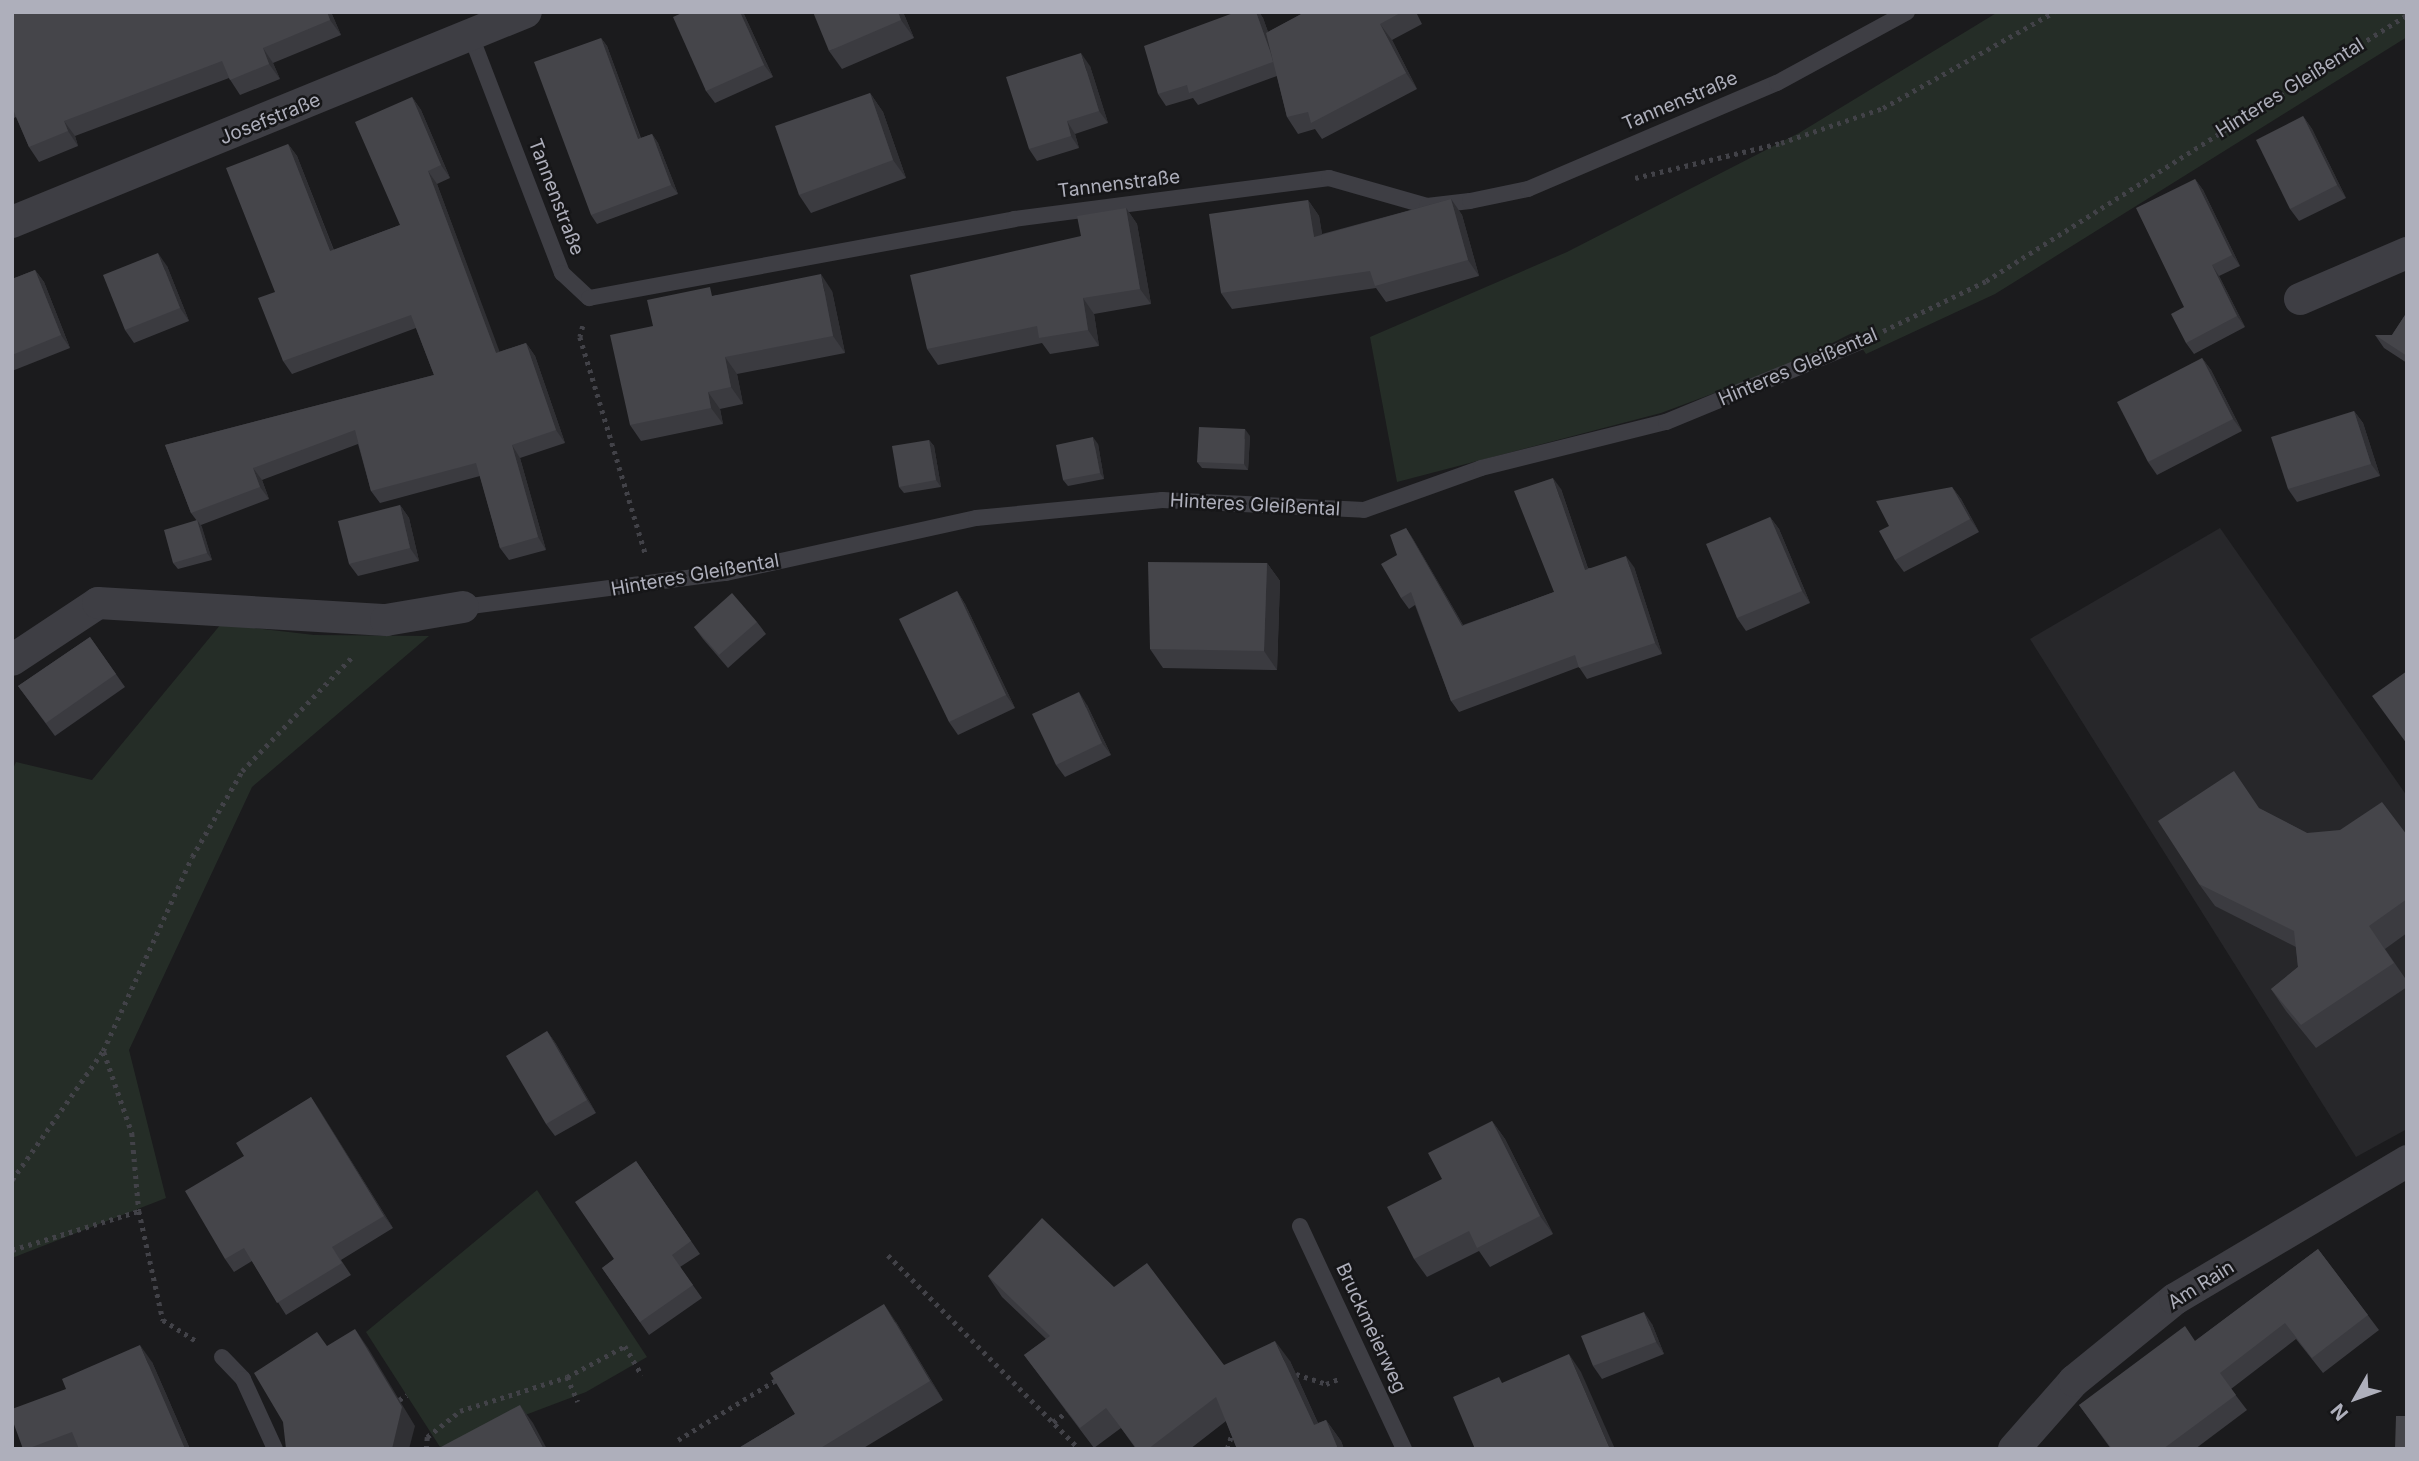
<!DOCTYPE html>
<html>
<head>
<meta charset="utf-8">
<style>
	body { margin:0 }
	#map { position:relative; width:2419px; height:1461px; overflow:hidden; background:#1b1b1d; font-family:Inter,sans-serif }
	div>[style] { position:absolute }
	.built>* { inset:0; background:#27272a }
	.green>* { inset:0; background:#252d27 }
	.path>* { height:4.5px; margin-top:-2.25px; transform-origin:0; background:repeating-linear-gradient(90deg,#424248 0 3.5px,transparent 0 8.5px) }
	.lane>* { height:16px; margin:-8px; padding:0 8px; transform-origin:8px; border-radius:8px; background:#3e3e44 }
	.street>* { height:32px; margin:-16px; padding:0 16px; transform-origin:16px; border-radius:16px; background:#3e3e44 }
	.wall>* { inset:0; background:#3b3b40 }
	.shaded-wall>* { inset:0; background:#303034 }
	.building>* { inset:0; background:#45454a }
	span { translate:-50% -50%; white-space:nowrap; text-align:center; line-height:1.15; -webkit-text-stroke:5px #161618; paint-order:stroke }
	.street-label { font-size:19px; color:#aeafbb }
	.frame { position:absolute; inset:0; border:14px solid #aeafbb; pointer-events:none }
	.north { position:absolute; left:2321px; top:1363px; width:70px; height:70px; -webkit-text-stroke:5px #161618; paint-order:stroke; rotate:230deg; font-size:19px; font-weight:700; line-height:28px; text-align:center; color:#aeafbb }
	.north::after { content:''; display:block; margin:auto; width:24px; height:32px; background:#aeafbb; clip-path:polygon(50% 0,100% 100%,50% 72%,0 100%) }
</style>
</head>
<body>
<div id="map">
	<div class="built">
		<div style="clip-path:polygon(2220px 528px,2407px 796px,2407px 1129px,2356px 1157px,2030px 639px)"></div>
	</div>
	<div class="green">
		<div style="clip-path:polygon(1998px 12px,2407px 12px,2407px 37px,1995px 294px,1866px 354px,1852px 333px,1789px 365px,1661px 413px,1397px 482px,1370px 337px,1567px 252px,1799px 133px)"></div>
		<div style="clip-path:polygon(221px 624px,314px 635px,429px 636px,252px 787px,129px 1050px,166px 1198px,12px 1258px,12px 771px,16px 762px,92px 780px)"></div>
		<div style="clip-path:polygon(537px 1190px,647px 1357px,586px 1392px,440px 1447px,366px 1332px)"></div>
	</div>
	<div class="path">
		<div style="left:1635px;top:178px;width:150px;rotate:-13.5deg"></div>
		<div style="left:1781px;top:143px;width:108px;rotate:-18.9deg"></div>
		<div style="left:1883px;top:108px;width:196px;rotate:-29.3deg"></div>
		<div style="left:583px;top:326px;width:11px;rotate:105deg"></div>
		<div style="left:580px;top:337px;width:229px;rotate:73.2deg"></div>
		<div style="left:1883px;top:331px;width:114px;rotate:-25.9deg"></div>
		<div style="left:1986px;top:281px;width:498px;rotate:-32.3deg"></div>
		<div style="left:104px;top:1052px;width:86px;rotate:70.9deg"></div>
		<div style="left:132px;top:1133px;width:78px;rotate:84.9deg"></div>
		<div style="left:139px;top:1211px;width:112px;rotate:77.6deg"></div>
		<div style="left:163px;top:1320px;width:41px;rotate:32.2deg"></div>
		<div style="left:12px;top:1180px;width:158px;rotate:-54.8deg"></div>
		<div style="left:103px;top:1051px;width:213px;rotate:-65.4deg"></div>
		<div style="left:192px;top:857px;width:99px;rotate:-59.8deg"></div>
		<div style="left:242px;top:771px;width:161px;rotate:-46deg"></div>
		<div style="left:12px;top:1250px;width:133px;rotate:-17.1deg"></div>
		<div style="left:888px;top:1255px;width:272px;rotate:45.4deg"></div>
		<div style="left:1296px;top:1374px;width:32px;rotate:18deg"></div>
		<div style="left:1326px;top:1384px;width:16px;rotate:-22deg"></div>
		<div style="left:567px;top:1377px;width:66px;rotate:-28.1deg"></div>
		<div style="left:625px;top:1346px;width:34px;rotate:60deg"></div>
		<div style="left:399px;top:1400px;width:9px;rotate:-32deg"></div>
		<div style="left:1053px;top:1422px;width:17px;rotate:-36deg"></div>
		<div style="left:678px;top:1440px;width:119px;rotate:-31.5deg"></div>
		<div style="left:426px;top:1449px;width:12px;rotate:-85deg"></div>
		<div style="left:427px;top:1437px;width:42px;rotate:-38.2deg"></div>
		<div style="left:460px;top:1411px;width:112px;rotate:-17.6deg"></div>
		<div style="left:567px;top:1377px;width:27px;rotate:66deg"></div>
		<div style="left:1227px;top:1449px;width:20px;rotate:-72deg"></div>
	</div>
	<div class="lane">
		<div style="left:471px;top:36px;width:254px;rotate:69deg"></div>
		<div style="left:562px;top:273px;width:37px;rotate:43deg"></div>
		<div style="left:589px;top:298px;width:432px;rotate:-10.5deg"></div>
		<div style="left:1014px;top:219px;width:318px;rotate:-7.4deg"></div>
		<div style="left:1329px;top:178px;width:102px;rotate:15.9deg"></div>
		<div style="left:1427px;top:206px;width:43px;rotate:-6.6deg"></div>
		<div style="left:1470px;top:201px;width:59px;rotate:-11.7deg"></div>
		<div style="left:1528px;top:189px;width:271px;rotate:-23.1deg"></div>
		<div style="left:1777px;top:83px;width:148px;rotate:-28.6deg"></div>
		<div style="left:463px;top:607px;width:265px;rotate:-7.4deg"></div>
		<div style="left:726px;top:573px;width:256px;rotate:-12.4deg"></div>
		<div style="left:976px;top:518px;width:187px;rotate:-5.5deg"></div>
		<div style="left:1162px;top:500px;width:202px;rotate:2.8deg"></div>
		<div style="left:1364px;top:510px;width:124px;rotate:-19.7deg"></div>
		<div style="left:1481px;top:468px;width:191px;rotate:-14deg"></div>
		<div style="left:1666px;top:422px;width:210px;rotate:-22.4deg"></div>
		<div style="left:1300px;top:1226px;width:246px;rotate:65deg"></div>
		<div style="left:222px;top:1357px;width:30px;rotate:46deg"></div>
		<div style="left:243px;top:1379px;width:77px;rotate:65.4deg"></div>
	</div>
	<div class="street">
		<div style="left:12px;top:222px;width:555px;rotate:-22.22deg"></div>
		<div style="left:2300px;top:299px;width:116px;rotate:-23.3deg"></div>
		<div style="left:12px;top:660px;width:103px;rotate:-33.5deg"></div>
		<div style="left:98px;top:603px;width:289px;rotate:3.4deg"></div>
		<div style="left:386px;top:620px;width:78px;rotate:-9.6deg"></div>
		<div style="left:2014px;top:1449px;width:91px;rotate:-48.6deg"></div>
		<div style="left:2074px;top:1381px;width:130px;rotate:-39.1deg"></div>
		<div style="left:2175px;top:1299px;width:270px;rotate:-30.7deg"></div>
	</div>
	<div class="wall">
		<div style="clip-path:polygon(12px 12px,331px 12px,341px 35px,273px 63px,280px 79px,240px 95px,229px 78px,75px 136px,78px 146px,39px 162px,29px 147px,16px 117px,12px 119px)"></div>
		<div style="clip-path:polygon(684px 12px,743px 12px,773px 77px,715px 103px,706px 91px)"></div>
		<div style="clip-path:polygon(903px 12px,914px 38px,842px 69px,829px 51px)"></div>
		<div style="clip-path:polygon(1236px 12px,1259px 12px,1263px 18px,1268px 32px,1305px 12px,1416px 12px,1422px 24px,1392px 40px,1417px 89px,1322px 139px,1315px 129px,1298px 134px,1287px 117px,1277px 76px,1198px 105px,1193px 98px,1166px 106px,1158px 94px)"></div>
		<div style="clip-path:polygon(601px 38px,607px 46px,641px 138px,652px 134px,658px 143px,678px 194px,597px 224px,591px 215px)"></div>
		<div style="clip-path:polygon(1090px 66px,1108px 123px,1075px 134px,1079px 148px,1037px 161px,1029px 149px)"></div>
		<div style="clip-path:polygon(870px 93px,883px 112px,906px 178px,811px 213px,799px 195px)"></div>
		<div style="clip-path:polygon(412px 97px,421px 110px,450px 178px,437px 184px,499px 352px,526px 343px,535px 356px,565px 443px,520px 458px,546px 550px,509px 560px,500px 548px,480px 476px,380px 503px,371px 491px,358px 444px,262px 480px,269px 499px,201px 525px,212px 560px,178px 569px,173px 563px,197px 521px,191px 513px,165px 445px,434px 375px,416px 328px,292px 374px,283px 361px,275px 292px,288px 144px,297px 156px,334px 250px,400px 225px)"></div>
		<div style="clip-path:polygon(2303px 116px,2312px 129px,2346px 198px,2299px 221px,2290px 209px)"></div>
		<div style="clip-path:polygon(2195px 179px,2203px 190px,2240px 266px,2219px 276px,2245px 327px,2194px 354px,2186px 343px,2184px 307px)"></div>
		<div style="clip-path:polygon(1451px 199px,1462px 215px,1479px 276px,1386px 302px,1376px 288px,1232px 309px,1221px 293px,1308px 200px,1319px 216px,1322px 234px)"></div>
		<div style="clip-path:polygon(1126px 208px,1137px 224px,1151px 304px,1094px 314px,1099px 346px,1050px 354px,1042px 343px,938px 365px,927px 349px,1081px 236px)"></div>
		<div style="clip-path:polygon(167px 266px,189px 321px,134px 343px,125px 330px)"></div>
		<div style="clip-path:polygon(35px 270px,44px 282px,70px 348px,12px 371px,12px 279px)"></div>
		<div style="clip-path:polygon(832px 291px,845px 353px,737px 374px,743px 404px,720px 409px,723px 424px,641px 441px,630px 425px,653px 326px,716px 295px)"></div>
		<div style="clip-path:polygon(2407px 312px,2407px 363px,2384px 348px,2375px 335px,2392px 335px)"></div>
		<div style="clip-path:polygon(2202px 358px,2211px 370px,2242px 431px,2157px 475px,2148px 462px)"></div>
		<div style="clip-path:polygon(2354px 411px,2363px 423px,2380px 476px,2297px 502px,2288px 489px)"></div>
		<div style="clip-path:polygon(1250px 436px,1248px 470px,1202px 468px,1197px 462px)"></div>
		<div style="clip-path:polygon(929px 440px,934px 446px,941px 487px,904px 493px,899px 487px)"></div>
		<div style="clip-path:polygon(1098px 444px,1104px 479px,1068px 486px,1063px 480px)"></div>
		<div style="clip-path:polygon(1952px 487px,1961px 499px,1979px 532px,1904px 572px,1895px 560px,1889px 526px)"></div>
		<div style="clip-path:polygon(1561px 489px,1588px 568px,1634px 567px,1662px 654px,1587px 679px,1579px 667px,1459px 712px,1451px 701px,1415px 605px,1409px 609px,1401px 598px,1397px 555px,1406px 528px,1413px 539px,1463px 625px,1554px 592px)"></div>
		<div style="clip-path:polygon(400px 505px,409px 518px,419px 561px,358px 576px,349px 564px)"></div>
		<div style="clip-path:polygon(1770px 517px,1779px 529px,1810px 603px,1746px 631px,1737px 618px)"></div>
		<div style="clip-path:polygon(1267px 563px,1280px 581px,1277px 670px,1163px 668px,1150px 649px)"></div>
		<div style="clip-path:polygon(957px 591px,965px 604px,1015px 708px,958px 735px,949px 722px)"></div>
		<div style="clip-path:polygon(757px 622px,766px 634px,728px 668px,703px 639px,694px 627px)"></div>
		<div style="clip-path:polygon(90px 637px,125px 687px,55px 736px,18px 686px)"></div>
		<div style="clip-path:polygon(1087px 705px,1111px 755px,1065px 777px,1056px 765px)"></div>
		<div style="clip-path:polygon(2260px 809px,2307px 833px,2407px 835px,2407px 933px,2385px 949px,2407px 981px,2407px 987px,2316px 1048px,2286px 1011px,2271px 989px,2298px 967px,2296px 947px,2215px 906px,2199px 884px)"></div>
		<div style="clip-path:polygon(547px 1031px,556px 1044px,596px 1113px,555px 1136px,546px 1124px)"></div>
		<div style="clip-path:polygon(311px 1097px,393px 1228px,341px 1260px,351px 1275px,286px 1315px,252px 1261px,234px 1272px,225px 1259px,244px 1156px)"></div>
		<div style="clip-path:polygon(1492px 1121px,1505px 1139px,1553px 1234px,1490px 1267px,1479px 1251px,1427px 1277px,1414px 1259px,1442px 1179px)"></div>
		<div style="clip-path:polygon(636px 1161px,700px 1254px,680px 1267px,702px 1298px,649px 1335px,602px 1268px,614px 1259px)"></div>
		<div style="clip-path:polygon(2318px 1249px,2379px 1330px,2323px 1373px,2296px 1339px,2231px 1389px,2247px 1410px,2195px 1449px,2111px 1449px,2079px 1405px,2195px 1341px)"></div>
		<div style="clip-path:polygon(988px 1276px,1114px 1287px,1224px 1365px,1290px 1361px,1318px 1423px,1326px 1420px,1341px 1441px,1344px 1449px,1237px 1449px,1226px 1421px,1190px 1449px,1136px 1449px,1121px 1428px,1094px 1448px,1024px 1355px,1046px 1339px,1002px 1297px)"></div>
		<div style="clip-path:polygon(896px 1322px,943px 1400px,862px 1449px,737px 1449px,795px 1414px)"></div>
		<div style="clip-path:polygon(1652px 1324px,1664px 1354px,1602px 1379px,1593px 1366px)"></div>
		<div style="clip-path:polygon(152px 1362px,190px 1449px,23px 1449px)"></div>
	</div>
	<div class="shaded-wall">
		<div style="clip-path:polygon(327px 12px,331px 12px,341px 35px,330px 20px)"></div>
		<div style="clip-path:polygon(740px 12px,743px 12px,773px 77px,764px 65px)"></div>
		<div style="clip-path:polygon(898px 12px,903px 12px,914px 38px,901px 20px)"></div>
		<div style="clip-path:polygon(1256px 12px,1259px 12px,1263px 18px,1283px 74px,1274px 62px)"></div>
		<div style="clip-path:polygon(1380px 24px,1392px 40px,1417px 89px,1406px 73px)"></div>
		<div style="clip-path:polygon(601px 38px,607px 46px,644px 148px,638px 139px)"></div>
		<div style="clip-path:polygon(263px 48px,273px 63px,280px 79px,269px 64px)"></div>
		<div style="clip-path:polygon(1081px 53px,1090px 66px,1108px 123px,1099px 111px)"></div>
		<div style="clip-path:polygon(870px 93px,883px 112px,906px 178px,893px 160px)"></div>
		<div style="clip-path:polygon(412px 97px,421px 110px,450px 178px,441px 165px)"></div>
		<div style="clip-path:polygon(2303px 116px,2312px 129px,2346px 198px,2337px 185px)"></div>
		<div style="clip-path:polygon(64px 121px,75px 136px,78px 146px,68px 131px)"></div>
		<div style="clip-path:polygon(1067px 121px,1075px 134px,1079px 148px,1071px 136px)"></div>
		<div style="clip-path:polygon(652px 134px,658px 143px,678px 194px,671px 185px)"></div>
		<div style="clip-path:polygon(288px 144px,297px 156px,339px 264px,330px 251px)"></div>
		<div style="clip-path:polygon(428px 171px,437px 184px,505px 366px,496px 353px)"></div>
		<div style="clip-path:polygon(2195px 179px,2203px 190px,2240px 266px,2232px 255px)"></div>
		<div style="clip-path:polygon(1451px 199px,1462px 215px,1479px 276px,1468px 260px)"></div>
		<div style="clip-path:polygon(1308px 200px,1319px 216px,1325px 252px,1314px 237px)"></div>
		<div style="clip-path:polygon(1126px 208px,1137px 224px,1151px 304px,1140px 289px)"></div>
		<div style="clip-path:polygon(158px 253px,167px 266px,189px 321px,180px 308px)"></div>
		<div style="clip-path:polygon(2212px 265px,2219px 276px,2245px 327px,2237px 316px)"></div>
		<div style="clip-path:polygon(35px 270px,44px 282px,70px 348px,61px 335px)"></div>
		<div style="clip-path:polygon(821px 274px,832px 291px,845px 353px,833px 336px)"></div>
		<div style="clip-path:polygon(1083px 298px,1094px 314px,1099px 346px,1088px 330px)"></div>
		<div style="clip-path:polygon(526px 343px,535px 356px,565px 443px,556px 430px)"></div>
		<div style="clip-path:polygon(725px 357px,737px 374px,743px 404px,731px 387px)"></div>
		<div style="clip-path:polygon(2202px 358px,2211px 370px,2242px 431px,2233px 419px)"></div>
		<div style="clip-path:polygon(708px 392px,720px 409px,723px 424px,711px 408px)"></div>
		<div style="clip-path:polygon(2354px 411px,2363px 423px,2380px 476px,2371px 464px)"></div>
		<div style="clip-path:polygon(1245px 429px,1250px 436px,1248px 470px,1244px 464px)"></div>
		<div style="clip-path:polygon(1093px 437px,1098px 444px,1104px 479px,1100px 473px)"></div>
		<div style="clip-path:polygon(929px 440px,934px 446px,941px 487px,936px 480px)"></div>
		<div style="clip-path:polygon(512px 445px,520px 458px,546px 550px,538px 537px)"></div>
		<div style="clip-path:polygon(253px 468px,262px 480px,269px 499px,260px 487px)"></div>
		<div style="clip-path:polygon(1553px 478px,1561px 489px,1592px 581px,1585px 570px)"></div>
		<div style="clip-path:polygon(1952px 487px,1961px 499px,1979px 532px,1970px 519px)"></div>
		<div style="clip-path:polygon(400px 505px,409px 518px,419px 561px,410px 548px)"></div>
		<div style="clip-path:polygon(1770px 517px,1779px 529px,1810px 603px,1802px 591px)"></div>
		<div style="clip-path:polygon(197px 520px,202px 527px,212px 560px,207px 553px)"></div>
		<div style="clip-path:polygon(1406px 528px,1413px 539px,1470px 637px,1462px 626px)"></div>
		<div style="clip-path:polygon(1626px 556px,1634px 567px,1662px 654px,1655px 643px)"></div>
		<div style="clip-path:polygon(1267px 563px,1280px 581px,1277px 670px,1264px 651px)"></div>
		<div style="clip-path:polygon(957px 591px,965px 604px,1015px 708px,1006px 695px)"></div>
		<div style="clip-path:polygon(1079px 692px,1087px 705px,1111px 755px,1102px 743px)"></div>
		<div style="clip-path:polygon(547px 1031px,556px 1044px,596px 1113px,587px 1100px)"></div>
		<div style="clip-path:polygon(311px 1097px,319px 1109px,393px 1228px,384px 1216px)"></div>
		<div style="clip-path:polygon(1492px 1121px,1505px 1139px,1553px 1234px,1540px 1216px)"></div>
		<div style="clip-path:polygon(884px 1304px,896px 1322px,943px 1400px,930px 1381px)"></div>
		<div style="clip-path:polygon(1644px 1312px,1652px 1324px,1664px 1354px,1656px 1342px)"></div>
		<div style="clip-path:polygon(355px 1329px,368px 1348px,415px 1426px,409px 1449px,392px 1449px)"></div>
		<div style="clip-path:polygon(1275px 1341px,1290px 1361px,1328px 1446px,1314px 1425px)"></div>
		<div style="clip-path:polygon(140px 1345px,152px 1362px,190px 1449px,185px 1449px)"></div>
		<div style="clip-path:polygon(1569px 1354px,1581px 1372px,1615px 1449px,1610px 1449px)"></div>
		<div style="clip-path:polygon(520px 1405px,533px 1423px,547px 1449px,544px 1449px)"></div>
		<div style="clip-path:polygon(1326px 1420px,1341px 1441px,1344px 1449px,1338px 1449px)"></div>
	</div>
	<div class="building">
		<div style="clip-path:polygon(12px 12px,327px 12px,330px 20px,263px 48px,269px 64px,230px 80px,222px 61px,64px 121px,68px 131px,29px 147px,12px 107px)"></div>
		<div style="clip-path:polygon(684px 12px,740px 12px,764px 65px,706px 91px,673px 17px)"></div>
		<div style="clip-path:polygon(813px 12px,898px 12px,901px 20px,829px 51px)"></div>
		<div style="clip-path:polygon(1236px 12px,1256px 12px,1270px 51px,1273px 62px,1189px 93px,1187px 85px,1158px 94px,1144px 46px)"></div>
		<div style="clip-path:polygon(1305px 12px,1402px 12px,1380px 24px,1406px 73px,1311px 123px,1308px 112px,1287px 117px,1266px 33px)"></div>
		<div style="clip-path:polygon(601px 38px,638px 139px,652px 134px,671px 185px,591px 215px,534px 62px)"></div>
		<div style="clip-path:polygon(1081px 53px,1099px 111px,1067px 121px,1071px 136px,1029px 149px,1006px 77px)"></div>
		<div style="clip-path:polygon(870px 93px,893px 160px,799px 195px,775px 126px)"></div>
		<div style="clip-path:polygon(412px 97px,441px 165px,428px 171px,496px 353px,526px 343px,556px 430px,512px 445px,538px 537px,500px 548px,476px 463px,371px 491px,355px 430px,253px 468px,260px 487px,191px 513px,165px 445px,434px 375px,411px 315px,283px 361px,258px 298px,275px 292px,226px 168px,288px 144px,330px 251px,400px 225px,355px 122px)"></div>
		<div style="clip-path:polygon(2303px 116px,2337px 185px,2290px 209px,2256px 140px)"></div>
		<div style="clip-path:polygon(2195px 179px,2232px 255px,2212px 265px,2237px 316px,2186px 343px,2171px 314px,2184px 307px,2136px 208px)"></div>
		<div style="clip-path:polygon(1451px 199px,1468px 260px,1375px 286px,1370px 271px,1221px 293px,1209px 214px,1308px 200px,1314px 237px)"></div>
		<div style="clip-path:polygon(1126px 208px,1140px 289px,1083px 298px,1088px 330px,1039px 338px,1037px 326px,927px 349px,910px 275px,1081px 236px,1077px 216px)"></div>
		<div style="clip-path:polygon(158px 253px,180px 308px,125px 330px,103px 275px)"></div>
		<div style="clip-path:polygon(35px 270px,61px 335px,12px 355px,12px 279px)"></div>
		<div style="clip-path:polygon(821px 274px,833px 336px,725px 357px,731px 387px,708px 392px,711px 408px,630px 425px,610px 335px,653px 326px,647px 300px,710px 287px,712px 296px)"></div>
		<div style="clip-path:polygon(2407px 312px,2407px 356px,2375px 335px,2392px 335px)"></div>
		<div style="clip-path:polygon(2202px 358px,2233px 419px,2148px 462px,2117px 402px)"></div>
		<div style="clip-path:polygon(2354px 411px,2371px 464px,2288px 489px,2271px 437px)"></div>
		<div style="clip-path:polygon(1199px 427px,1245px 429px,1244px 464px,1197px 462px)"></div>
		<div style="clip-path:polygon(1093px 437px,1100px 473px,1063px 480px,1056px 445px)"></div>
		<div style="clip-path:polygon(929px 440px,936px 480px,899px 487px,892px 446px)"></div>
		<div style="clip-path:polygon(1553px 478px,1585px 570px,1626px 556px,1655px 643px,1579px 668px,1575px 655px,1451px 701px,1411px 592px,1401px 598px,1381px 564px,1397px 555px,1390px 535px,1406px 528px,1462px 626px,1554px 592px,1514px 491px)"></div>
		<div style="clip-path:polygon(1952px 487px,1970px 519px,1895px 560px,1879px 531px,1889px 526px,1876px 501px)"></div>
		<div style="clip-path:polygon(400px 505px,410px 548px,349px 564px,338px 521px)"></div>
		<div style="clip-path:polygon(1770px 517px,1802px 591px,1737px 618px,1706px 544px)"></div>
		<div style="clip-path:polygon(197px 520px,207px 553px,173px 563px,164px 530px)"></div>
		<div style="clip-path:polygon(1148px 562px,1267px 563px,1264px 651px,1150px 649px)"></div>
		<div style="clip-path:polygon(957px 591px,1006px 695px,949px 722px,899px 619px)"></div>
		<div style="clip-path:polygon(732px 593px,757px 622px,719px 655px,694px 627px)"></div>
		<div style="clip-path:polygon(90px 637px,116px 674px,46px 723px,18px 686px)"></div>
		<div style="clip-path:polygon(2407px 671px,2407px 744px,2372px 696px)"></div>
		<div style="clip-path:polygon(1079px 692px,1102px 743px,1056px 765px,1032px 714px)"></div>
		<div style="clip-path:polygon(2234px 771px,2259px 808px,2307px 833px,2340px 830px,2382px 802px,2407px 835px,2407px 899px,2369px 926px,2394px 963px,2301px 1025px,2271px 989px,2298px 967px,2294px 931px,2199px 884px,2158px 821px)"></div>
		<div style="clip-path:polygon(547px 1031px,587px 1100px,546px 1124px,506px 1056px)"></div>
		<div style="clip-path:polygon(311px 1097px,384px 1216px,332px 1247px,342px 1263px,277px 1303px,244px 1248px,225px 1259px,185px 1191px,244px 1156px,236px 1143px)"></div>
		<div style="clip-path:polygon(1492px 1121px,1540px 1216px,1477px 1248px,1469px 1231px,1414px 1259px,1387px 1207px,1442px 1179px,1428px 1153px)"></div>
		<div style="clip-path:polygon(636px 1161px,691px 1241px,672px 1255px,693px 1285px,640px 1322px,602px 1268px,614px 1259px,575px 1202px)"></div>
		<div style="clip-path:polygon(1042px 1218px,1114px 1287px,1147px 1263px,1224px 1365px,1275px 1341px,1314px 1425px,1326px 1420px,1338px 1449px,1237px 1449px,1216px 1397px,1148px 1449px,1137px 1449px,1106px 1408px,1080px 1428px,1024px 1355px,1050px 1336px,988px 1276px)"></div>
		<div style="clip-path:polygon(2318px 1249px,2368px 1315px,2312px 1358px,2285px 1323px,2220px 1373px,2236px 1395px,2163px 1449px,2112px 1449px,2079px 1405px,2185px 1326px,2195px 1341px)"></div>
		<div style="clip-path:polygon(884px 1304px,930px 1381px,819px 1449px,737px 1449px,795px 1414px,770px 1373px)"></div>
		<div style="clip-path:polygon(1644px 1312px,1656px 1342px,1593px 1366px,1581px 1336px)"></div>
		<div style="clip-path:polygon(355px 1329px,402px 1407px,392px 1449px,286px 1449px,283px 1422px,254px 1373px,317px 1332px,327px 1346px)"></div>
		<div style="clip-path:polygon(140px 1345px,185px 1449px,79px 1449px,72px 1432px,27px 1449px,23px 1449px,12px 1419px,12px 1409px,66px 1389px,62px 1379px)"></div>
		<div style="clip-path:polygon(1569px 1354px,1610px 1449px,1475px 1449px,1453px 1397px,1499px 1377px,1502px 1383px)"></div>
		<div style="clip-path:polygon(520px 1405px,544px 1449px,437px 1449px)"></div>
		<div style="clip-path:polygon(2396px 1416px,2407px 1416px,2407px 1449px,2395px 1449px)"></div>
	</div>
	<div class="street-label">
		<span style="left:2290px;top:88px;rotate:-32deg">Hinteres Gleißental</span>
		<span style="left:1680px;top:101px;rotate:-23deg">Tannenstraße</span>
		<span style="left:270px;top:119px;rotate:-22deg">Josefstraße</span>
		<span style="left:1119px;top:184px;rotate:-7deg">Tannenstraße</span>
		<span style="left:556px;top:197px;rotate:69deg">Tannenstraße</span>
		<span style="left:1798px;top:367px;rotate:-23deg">Hinteres Gleißental</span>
		<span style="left:1255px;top:505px;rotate:3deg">Hinteres Gleißental</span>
		<span style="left:695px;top:575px;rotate:-10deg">Hinteres Gleißental</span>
		<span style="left:2201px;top:1285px;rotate:-32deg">Am Rain</span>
		<span style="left:1371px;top:1328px;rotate:65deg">Bruckmeierweg</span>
	</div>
	<div class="frame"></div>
	<div class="north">N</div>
</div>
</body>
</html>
